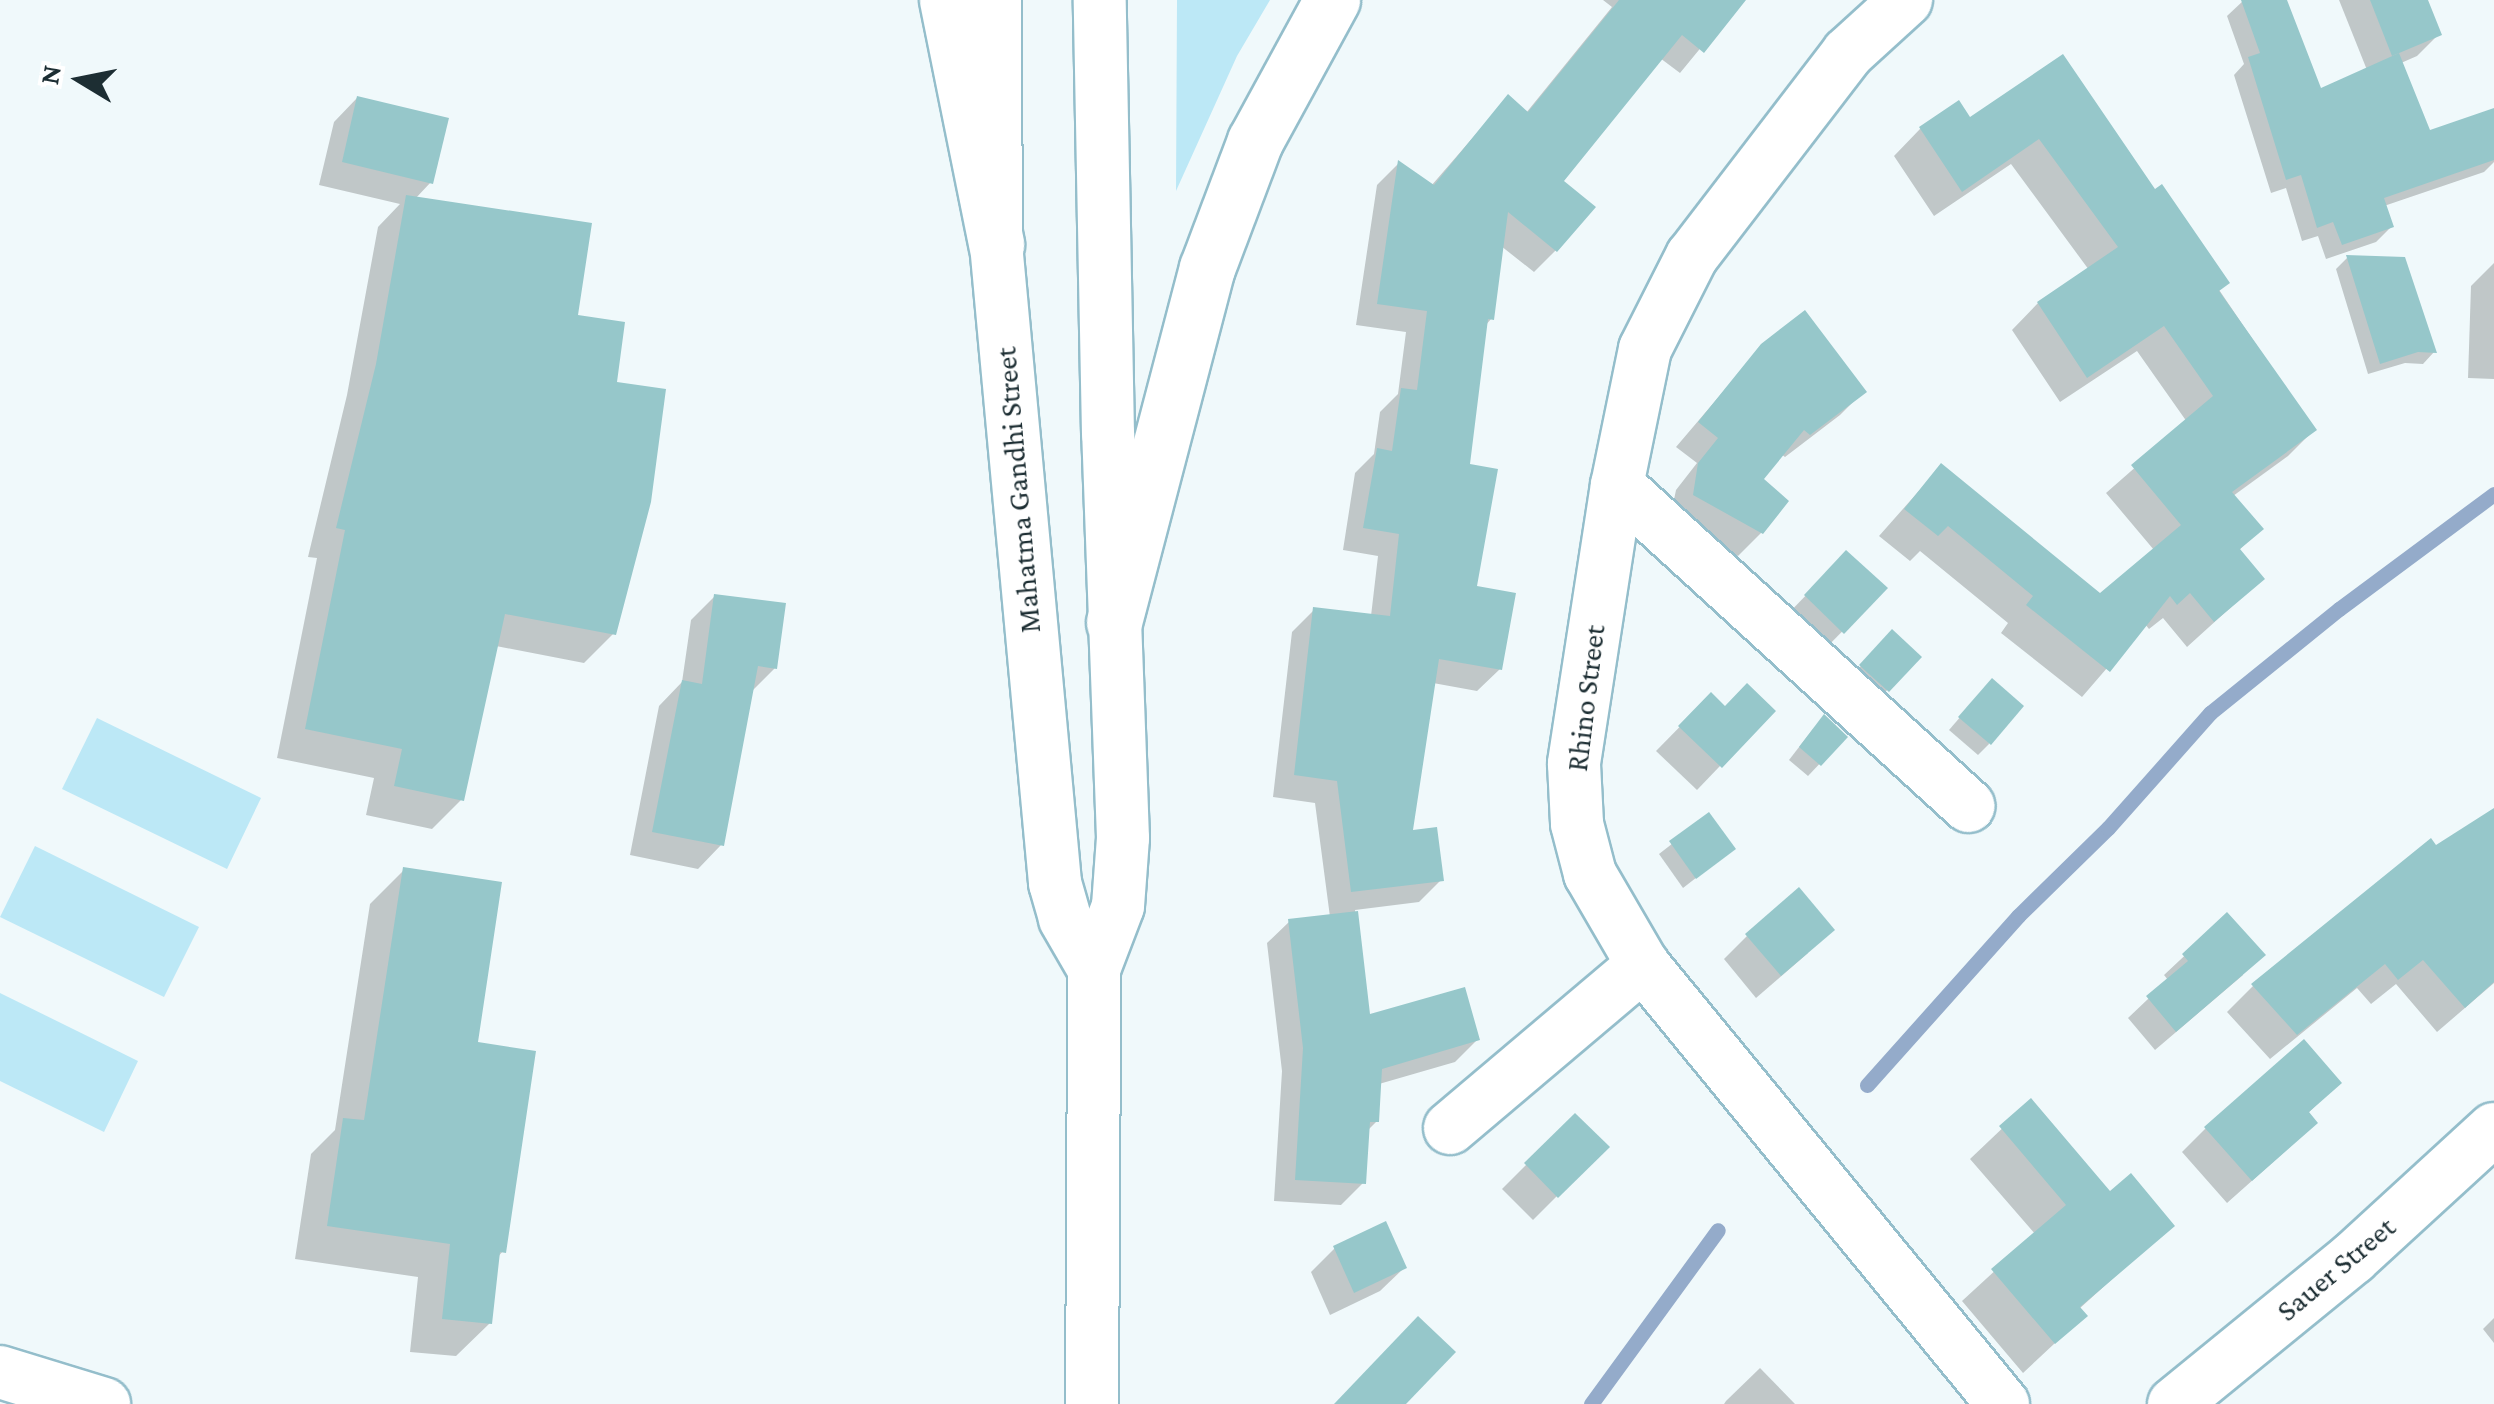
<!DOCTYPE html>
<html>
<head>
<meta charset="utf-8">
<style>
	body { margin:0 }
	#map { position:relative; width:2494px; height:1404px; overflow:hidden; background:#f0f9fb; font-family:"Crimson Pro",serif }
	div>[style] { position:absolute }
	.green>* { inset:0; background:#bce8f6 }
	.shadow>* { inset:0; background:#0003 }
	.stream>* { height:15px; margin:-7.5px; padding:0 7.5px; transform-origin:7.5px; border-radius:7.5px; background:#94abca }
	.building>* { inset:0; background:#96c7ca }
	.roads { filter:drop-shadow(2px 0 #94becb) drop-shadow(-2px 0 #94becb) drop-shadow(0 2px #94becb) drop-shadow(0 -2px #94becb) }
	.minor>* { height:52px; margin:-26px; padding:0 26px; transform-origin:26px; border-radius:26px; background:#fff }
	.major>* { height:55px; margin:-27.5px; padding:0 27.5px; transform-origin:27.5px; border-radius:27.5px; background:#fff }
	span { translate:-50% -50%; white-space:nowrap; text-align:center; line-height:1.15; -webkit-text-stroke:8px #fff; paint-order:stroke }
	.street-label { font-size:30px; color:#1d2e33 }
	.north { position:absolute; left:30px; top:30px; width:100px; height:100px; -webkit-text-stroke:8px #fff; paint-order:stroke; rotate:280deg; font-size:28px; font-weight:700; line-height:40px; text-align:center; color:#1d2e33 }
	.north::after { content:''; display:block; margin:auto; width:35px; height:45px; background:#1d2e33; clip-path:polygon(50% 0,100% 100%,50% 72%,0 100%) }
</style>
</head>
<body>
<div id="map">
	<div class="green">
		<div style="clip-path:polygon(1177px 0,1270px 0,1237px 56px,1176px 191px)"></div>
		<div style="clip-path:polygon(97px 718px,261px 798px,227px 869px,62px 789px)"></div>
		<div style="clip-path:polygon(35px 846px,199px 927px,164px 997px,0 917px)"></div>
		<div style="clip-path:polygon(0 993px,138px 1061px,104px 1132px,0 1081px)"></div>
	</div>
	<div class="shadow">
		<div style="clip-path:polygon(1603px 0,1740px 0,1680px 73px,1660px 58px,1560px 181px,1556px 250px,1534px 272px,1501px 246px,1491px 319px,1485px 326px,1467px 466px,1474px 588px,1500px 669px,1477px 691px,1433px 683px,1410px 833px,1441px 880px,1419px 902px,1355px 910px,1368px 1017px,1477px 1040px,1455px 1062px,1379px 1084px,1377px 1121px,1367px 1131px,1363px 1183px,1341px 1205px,1274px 1201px,1282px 1071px,1267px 943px,1290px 921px,1330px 917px,1315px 803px,1273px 797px,1292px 632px,1314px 610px,1371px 616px,1378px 556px,1343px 550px,1355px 473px,1374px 454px,1380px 412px,1398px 394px,1406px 332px,1356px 325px,1377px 185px,1399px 163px,1431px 186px,1508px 97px,1526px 113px,1612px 7px)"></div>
		<div style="clip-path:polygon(2284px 0,2319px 91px,2367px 70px,2339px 0,2425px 0,2439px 34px,2417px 56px,2401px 63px,2428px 133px,2494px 140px,2494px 162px,2484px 172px,2384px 206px,2391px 227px,2376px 242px,2326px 259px,2318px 236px,2302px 241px,2286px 188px,2271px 193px,2234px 75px,2244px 64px,2227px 16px,2244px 0)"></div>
		<div style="clip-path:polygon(2062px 58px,2314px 430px,2288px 456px,2233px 496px,2260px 529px,2238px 551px,2262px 579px,2187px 647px,2163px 618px,2149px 629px,2145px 624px,2082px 697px,2001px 633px,2008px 623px,1920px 551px,1910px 561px,1879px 536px,1941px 466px,2100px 596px,2154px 550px,2106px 493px,2187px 422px,2137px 351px,2060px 402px,2012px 330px,2038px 303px,2089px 270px,2011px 164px,1934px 216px,1894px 156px,1920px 129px,1958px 103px,1969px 120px)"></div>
		<div style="clip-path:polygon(357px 98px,431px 182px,415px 199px,576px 317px,614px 384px,614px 633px,584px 663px,496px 646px,462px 799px,432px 829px,366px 815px,374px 778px,277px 758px,317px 558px,308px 557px,347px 395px,378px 227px,400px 204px,319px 185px,334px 122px)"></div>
		<div style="clip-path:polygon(2347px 258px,2434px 352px,2423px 364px,2405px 363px,2368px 374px,2336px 269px)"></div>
		<div style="clip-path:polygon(2494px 263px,2494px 379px,2468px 378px,2471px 286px)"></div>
		<div style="clip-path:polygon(1762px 346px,1864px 391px,1840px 415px,1785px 457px,1781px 454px,1761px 479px,1762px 532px,1738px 556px,1670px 519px,1676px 490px,1697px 463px,1676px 447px)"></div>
		<div style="clip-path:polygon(1846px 554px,1885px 588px,1819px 655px,1782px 620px)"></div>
		<div style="clip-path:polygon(715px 596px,775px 668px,751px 692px,721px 845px,698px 869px,630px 855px,659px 706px,682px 682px,691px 620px)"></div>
		<div style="clip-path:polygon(1881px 644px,1918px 657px,1876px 702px,1850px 678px)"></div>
		<div style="clip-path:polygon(1981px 693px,1989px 744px,1978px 755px,1949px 730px)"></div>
		<div style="clip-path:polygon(1711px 695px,1720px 766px,1697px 790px,1656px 751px)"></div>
		<div style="clip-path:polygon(1813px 729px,1845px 737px,1808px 776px,1789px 760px)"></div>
		<div style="clip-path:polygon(2494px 811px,2494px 983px,2437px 1032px,2396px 984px,2371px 1004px,2357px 988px,2270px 1059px,2227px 1012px,2253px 986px,2436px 848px)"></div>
		<div style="clip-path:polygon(1709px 815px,1733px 849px,1683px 888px,1659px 854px)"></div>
		<div style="clip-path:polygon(404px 870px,475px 1044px,503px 1251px,497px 1258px,490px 1323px,456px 1356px,410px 1352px,418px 1277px,295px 1259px,311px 1154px,335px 1130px,370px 904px)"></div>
		<div style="clip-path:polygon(2227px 916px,2243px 975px,2155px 1050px,2128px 1018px,2168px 980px,2164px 975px)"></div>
		<div style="clip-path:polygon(1747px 936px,1808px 953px,1756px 998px,1724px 959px)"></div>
		<div style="clip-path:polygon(2339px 1083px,2307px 1114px,2291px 1146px,2227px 1203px,2182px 1152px,2206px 1128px)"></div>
		<div style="clip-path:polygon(2030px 1102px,2110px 1194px,2172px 1225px,2079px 1309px,2084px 1316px,2023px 1373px,1962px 1301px,2035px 1234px,1970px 1159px)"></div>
		<div style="clip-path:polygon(1575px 1116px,1606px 1147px,1533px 1220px,1502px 1189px)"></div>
		<div style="clip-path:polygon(1335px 1248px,1404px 1268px,1380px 1291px,1330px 1315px,1311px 1272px)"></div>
		<div style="clip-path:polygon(2494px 1318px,2494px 1343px,2483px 1329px)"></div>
		<div style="clip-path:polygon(1760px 1368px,1795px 1404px,1724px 1404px,1726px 1401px)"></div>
	</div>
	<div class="stream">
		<div style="left:1867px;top:1085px;width:227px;rotate:-48.2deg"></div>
		<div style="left:2018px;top:916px;width:126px;rotate:-44.4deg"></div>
		<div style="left:2108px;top:828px;width:154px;rotate:-48.4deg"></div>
		<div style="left:2210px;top:713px;width:166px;rotate:-38.9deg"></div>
		<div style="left:2339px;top:609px;width:193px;rotate:-36.6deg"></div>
		<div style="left:1591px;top:1404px;width:215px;rotate:-53.9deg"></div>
	</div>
	<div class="building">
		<div style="clip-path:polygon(1619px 0,1746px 0,1704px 53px,1682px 35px,1564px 181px,1596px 207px,1557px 252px,1508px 212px,1494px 320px,1488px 319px,1470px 464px,1498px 469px,1477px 586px,1516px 593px,1502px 670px,1439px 659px,1413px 830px,1437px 827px,1444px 881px,1351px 892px,1337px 781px,1294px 775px,1313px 607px,1390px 616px,1399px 534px,1363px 528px,1377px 448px,1392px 451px,1401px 388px,1417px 390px,1427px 311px,1377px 304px,1398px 160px,1434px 185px,1508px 94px,1528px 112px)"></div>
		<div style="clip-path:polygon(2241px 0,2287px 0,2321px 88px,2399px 53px,2430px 130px,2494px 108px,2494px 160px,2384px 198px,2394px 227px,2342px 245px,2333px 222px,2317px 228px,2301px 175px,2286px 180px,2248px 57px,2260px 53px)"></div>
		<div style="clip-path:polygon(2370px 0,2428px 0,2442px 35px,2392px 56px)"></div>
		<div style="clip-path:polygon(2063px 54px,2155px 189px,2162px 184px,2230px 283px,2219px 291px,2317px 430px,2232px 492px,2264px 529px,2240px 549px,2265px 579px,2214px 622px,2190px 593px,2177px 605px,2170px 596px,2110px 672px,2026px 605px,2033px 596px,1948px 526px,1938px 536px,1904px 509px,1941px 463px,2100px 593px,2181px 525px,2131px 465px,2213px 396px,2164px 326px,2087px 378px,2037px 302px,2118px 247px,2039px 139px,1962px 192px,1919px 127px,1959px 100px,1970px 117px)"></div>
		<div style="clip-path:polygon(357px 96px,449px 118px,433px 184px,342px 162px)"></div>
		<div style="clip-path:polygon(406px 195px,592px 223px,578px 315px,625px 322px,617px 382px,666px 389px,651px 502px,616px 635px,505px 614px,464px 801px,394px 786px,402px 749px,305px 729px,345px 530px,336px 528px,376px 364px)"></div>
		<div style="clip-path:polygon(2346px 255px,2405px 257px,2437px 353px,2418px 352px,2380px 364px)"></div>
		<div style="clip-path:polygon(1805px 310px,1867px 392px,1810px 435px,1804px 430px,1764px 479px,1789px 501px,1763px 534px,1693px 495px,1698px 463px,1718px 438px,1698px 422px,1761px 344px)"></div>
		<div style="clip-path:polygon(1846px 550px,1888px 588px,1844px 634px,1804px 595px)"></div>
		<div style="clip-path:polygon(714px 594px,786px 603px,777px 669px,758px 666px,724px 846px,652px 832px,682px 680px,702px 684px)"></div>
		<div style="clip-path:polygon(1892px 629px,1922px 657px,1889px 692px,1859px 665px)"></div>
		<div style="clip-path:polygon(1992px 678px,2024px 706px,1991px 745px,1958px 717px)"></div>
		<div style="clip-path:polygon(1747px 683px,1776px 711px,1722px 768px,1678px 726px,1711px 692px,1725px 706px)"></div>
		<div style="clip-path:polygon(1824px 714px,1848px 737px,1821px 766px,1799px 747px)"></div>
		<div style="clip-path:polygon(2494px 808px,2494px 982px,2465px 1008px,2423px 960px,2398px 980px,2385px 964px,2297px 1035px,2251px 984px,2431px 838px,2436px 845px)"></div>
		<div style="clip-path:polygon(1709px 812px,1736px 849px,1696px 879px,1669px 841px)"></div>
		<div style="clip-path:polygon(403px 867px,502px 882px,478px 1042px,536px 1051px,506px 1253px,500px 1252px,492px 1324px,442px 1319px,450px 1244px,327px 1226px,343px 1118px,364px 1120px)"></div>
		<div style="clip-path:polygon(1799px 887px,1835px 930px,1781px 976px,1745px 934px)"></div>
		<div style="clip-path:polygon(1358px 911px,1370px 1014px,1465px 987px,1480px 1040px,1382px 1069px,1379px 1122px,1370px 1122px,1366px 1184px,1295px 1180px,1303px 1048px,1288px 919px)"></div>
		<div style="clip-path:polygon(2227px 912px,2266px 955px,2176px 1032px,2146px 996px,2188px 961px,2182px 954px)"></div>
		<div style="clip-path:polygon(2304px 1039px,2342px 1083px,2309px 1112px,2318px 1123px,2252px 1181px,2204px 1127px)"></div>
		<div style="clip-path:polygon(2031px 1098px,2110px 1191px,2131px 1173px,2175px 1226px,2080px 1307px,2088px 1316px,2055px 1344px,1991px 1269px,2066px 1205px,1999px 1126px)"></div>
		<div style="clip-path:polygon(1575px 1113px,1610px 1147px,1558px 1198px,1524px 1163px)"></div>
		<div style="clip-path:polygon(1386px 1221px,1407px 1268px,1354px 1293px,1333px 1246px)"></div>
		<div style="clip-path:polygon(1418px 1316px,1456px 1352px,1406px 1404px,1334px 1404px)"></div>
	</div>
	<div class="roads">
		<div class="minor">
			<div style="left:995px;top:0;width:244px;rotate:89.8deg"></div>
			<div style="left:996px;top:244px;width:642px;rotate:84.72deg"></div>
			<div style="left:1055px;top:883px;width:37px;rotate:74deg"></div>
			<div style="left:1065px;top:919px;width:58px;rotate:59.9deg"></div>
			<div style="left:1906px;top:0;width:79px;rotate:137.6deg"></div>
			<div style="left:1848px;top:53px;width:256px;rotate:127.5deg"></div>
			<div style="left:1692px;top:256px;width:104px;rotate:116.8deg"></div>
			<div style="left:1645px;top:349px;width:139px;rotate:101.6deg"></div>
			<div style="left:1617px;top:485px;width:282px;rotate:98.8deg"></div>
			<div style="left:1574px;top:764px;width:60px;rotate:87.1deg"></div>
			<div style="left:1577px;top:824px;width:52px;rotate:75.4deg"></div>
			<div style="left:1590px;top:874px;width:105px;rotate:59.8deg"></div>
			<div style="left:1643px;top:965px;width:568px;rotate:50.65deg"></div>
			<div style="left:1617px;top:485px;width:476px;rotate:42.4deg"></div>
			<div style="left:1450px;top:1128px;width:253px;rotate:-40.2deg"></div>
			<div style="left:0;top:1372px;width:109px;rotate:17.1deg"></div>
			<div style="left:1092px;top:1404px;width:435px;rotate:-89.7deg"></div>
			<div style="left:1094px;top:969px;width:67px;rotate:-69.1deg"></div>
			<div style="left:1118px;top:906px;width:68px;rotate:-85.8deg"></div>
			<div style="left:1123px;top:838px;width:404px;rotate:-92.1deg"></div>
			<div style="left:1108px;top:434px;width:434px;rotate:-91.1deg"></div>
			<div style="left:2174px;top:1404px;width:231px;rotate:-39.2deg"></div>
			<div style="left:2353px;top:1258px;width:191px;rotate:-42.5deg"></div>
		</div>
		<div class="major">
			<div style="left:947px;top:0;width:249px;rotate:78.6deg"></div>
			<div style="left:1114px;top:622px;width:366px;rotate:-75.3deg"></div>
			<div style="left:1207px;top:268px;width:136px;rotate:-69.3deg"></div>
			<div style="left:1255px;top:141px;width:161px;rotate:-61.4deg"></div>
		</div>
	</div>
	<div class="street-label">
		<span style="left:1018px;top:490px;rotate:-95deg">Mahatma Gandhi Street</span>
		<span style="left:1586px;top:698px;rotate:-83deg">Rhino Street</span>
		<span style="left:2336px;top:1269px;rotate:-40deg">Sauer Street</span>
	</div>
	<div class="north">N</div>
</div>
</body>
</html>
